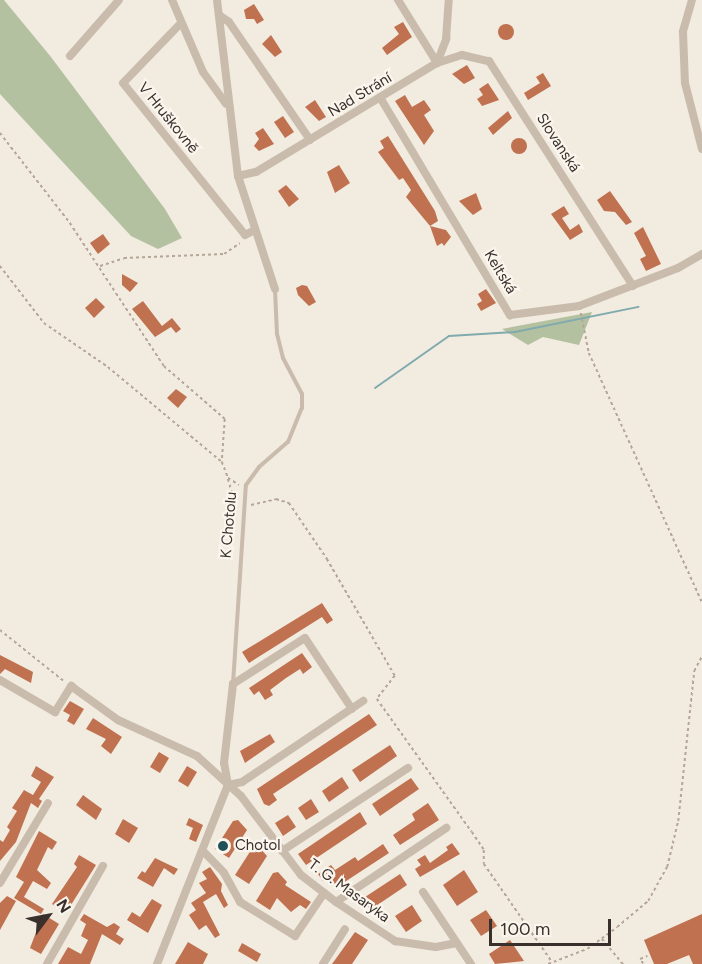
<!DOCTYPE html>
<html>
<head>
<meta charset="utf-8">
<style>
	body { margin:0 }
	#map { position:relative; width:702px; height:964px; overflow:hidden; background:#f2ebe0; font-family:Figtree,sans-serif }
	div>[style] { position:absolute }
	.green>* { inset:0; background:#b4c1a1 }
	.stream>* { height:2px; margin:-1px; padding:0 1px; transform-origin:1px; border-radius:1px; background:#80aaae }
	.building>* { inset:0; background:#c07250 }
	.round { border-radius:50% }
	.path>* { height:1.5px; margin-top:-0.75px; transform-origin:0; background:repeating-linear-gradient(90deg,#b6a697 0 3px,transparent 0 6px) }
	.service>* { height:4px; margin:-2px; padding:0 2px; transform-origin:2px; border-radius:2px; background:#cabcac }
	.minor>* { height:8px; margin:-4px; padding:0 4px; transform-origin:4px; border-radius:4px; background:#cabcac }
	.dots>* { width:16px; height:16px; translate:-50% -50%; box-sizing:border-box; border:3px solid #faf5ed; border-radius:50% }
	span { translate:-50% -50%; white-space:nowrap; text-align:center; line-height:1.15; -webkit-text-stroke:4.5px #faf5ed; paint-order:stroke }
	.street-label { font-size:15px; color:#39302b }
	.poi-label { font-size:15px; color:#39302b }
	.left { translate:0 -50%; text-align:left }
	.north { position:absolute; left:18px; top:886px; width:60px; height:60px; -webkit-text-stroke:4px #faf5ed; paint-order:stroke; rotate:58deg; font-size:16px; font-weight:700; line-height:24px; text-align:center; color:#39302b }
	.north::after { content:''; display:block; margin:auto; width:21px; height:27px; background:#39302b; clip-path:polygon(50% 0,100% 100%,50% 72%,0 100%) }
	.scale { position:absolute; left:489px; top:919px; width:122px; height:27px; box-sizing:border-box; border:3px solid #39302b; border-top:0; padding-left:8px; font-size:18px; line-height:21px; white-space:nowrap; color:#39302b; -webkit-text-stroke:4px #faf5ed; paint-order:stroke }
</style>
</head>
<body>
<div id="map">
	<div class="green">
		<div style="clip-path:polygon(0 0,4px 0,51px 57px,165px 209px,182px 238px,158px 249px,131px 236px,0 94px)"></div>
		<div style="clip-path:polygon(592px 312px,579px 345px,543px 337px,528px 345px,502px 329px)"></div>
	</div>
	<div class="stream">
		<div style="left:375px;top:388px;width:90px;rotate:-35.1deg"></div>
		<div style="left:449px;top:336px;width:66px;rotate:-3.5deg"></div>
		<div style="left:515px;top:332px;width:126px;rotate:-11.5deg"></div>
	</div>
	<div class="building">
		<div style="clip-path:polygon(254px 4px,264px 20px,257px 24px,254px 19px,246px 19px,244px 10px)"></div>
		<div style="clip-path:polygon(403px 22px,412px 37px,387px 55px,382px 48px,399px 34px,394px 27px)"></div>
		<div class="round" style="left:498px;top:24px;width:16px;height:16px"></div>
		<div style="clip-path:polygon(271px 35px,282px 52px,275px 57px,262px 44px)"></div>
		<div style="clip-path:polygon(467px 65px,475px 78px,464px 84px,452px 74px)"></div>
		<div style="clip-path:polygon(543px 73px,551px 86px,528px 100px,524px 93px,540px 83px,536px 77px)"></div>
		<div style="clip-path:polygon(488px 83px,499px 100px,482px 106px,477px 99px,483px 95px,479px 89px)"></div>
		<div style="clip-path:polygon(405px 95px,412px 107px,424px 100px,431px 110px,424px 115px,434px 131px,424px 145px,395px 101px)"></div>
		<div style="clip-path:polygon(315px 100px,326px 117px,319px 121px,305px 107px)"></div>
		<div style="clip-path:polygon(508px 111px,512px 118px,493px 135px,488px 128px)"></div>
		<div style="clip-path:polygon(283px 116px,294px 132px,285px 138px,274px 122px)"></div>
		<div style="clip-path:polygon(263px 128px,274px 144px,259px 151px,254px 146px,259px 139px,255px 133px)"></div>
		<div style="clip-path:polygon(388px 136px,435px 211px,438px 221px,430px 226px,446px 230px,451px 237px,444px 246px,442px 243px,437px 246px,430px 226px,406px 197px,411px 190px,403px 178px,399px 180px,378px 152px,384px 148px,380px 141px)"></div>
		<div class="round" style="left:511px;top:138px;width:16px;height:16px"></div>
		<div style="clip-path:polygon(339px 165px,350px 183px,335px 193px,327px 172px)"></div>
		<div style="clip-path:polygon(286px 185px,299px 199px,289px 207px,278px 191px)"></div>
		<div style="clip-path:polygon(610px 191px,632px 222px,626px 225px,615px 212px,604px 211px,597px 200px)"></div>
		<div style="clip-path:polygon(476px 193px,482px 209px,473px 215px,459px 201px)"></div>
		<div style="clip-path:polygon(564px 206px,569px 214px,562px 218px,570px 230px,579px 224px,583px 232px,570px 240px,551px 214px)"></div>
		<div style="clip-path:polygon(643px 227px,661px 264px,646px 271px,640px 259px,646px 256px,634px 233px)"></div>
		<div style="clip-path:polygon(103px 234px,110px 244px,98px 254px,90px 243px)"></div>
		<div style="clip-path:polygon(122px 274px,138px 283px,130px 292px,122px 285px)"></div>
		<div style="clip-path:polygon(302px 285px,307px 286px,316px 302px,309px 306px,298px 295px,296px 288px)"></div>
		<div style="clip-path:polygon(486px 289px,496px 303px,481px 311px,477px 304px,482px 301px,478px 294px)"></div>
		<div style="clip-path:polygon(96px 298px,105px 307px,94px 318px,85px 308px)"></div>
		<div style="clip-path:polygon(143px 301px,162px 326px,172px 318px,181px 329px,176px 333px,171px 327px,155px 337px,132px 309px)"></div>
		<div style="clip-path:polygon(176px 389px,187px 397px,178px 408px,167px 398px)"></div>
		<div style="clip-path:polygon(322px 603px,333px 620px,327px 624px,322px 617px,249px 663px,242px 652px)"></div>
		<div style="clip-path:polygon(302px 653px,312px 667px,303px 674px,300px 669px,286px 678px,270px 690px,273px 695px,265px 700px,259px 691px,254px 695px,249px 688px)"></div>
		<div style="clip-path:polygon(0 655px,33px 672px,31px 683px,5px 669px,0 674px)"></div>
		<div style="clip-path:polygon(70px 701px,84px 709px,74px 725px,67px 721px,70px 715px,63px 711px)"></div>
		<div style="clip-path:polygon(369px 714px,377px 725px,273px 794px,277px 800px,269px 806px,264px 804px,257px 789px)"></div>
		<div style="clip-path:polygon(93px 718px,122px 737px,111px 754px,101px 746px,106px 739px,86px 729px)"></div>
		<div style="clip-path:polygon(270px 734px,275px 742px,245px 763px,240px 751px)"></div>
		<div style="clip-path:polygon(390px 745px,397px 756px,360px 782px,352px 770px)"></div>
		<div style="clip-path:polygon(159px 752px,169px 758px,160px 773px,150px 767px)"></div>
		<div style="clip-path:polygon(36px 766px,54px 777px,39px 799px,42px 801px,38px 808px,31px 803px,16px 842px,0 861px,0 840px,3px 842px,10px 830px,7px 827px,17px 811px,12px 808px,24px 790px,33px 795px,41px 782px,31px 776px)"></div>
		<div style="clip-path:polygon(187px 766px,197px 772px,188px 787px,178px 781px)"></div>
		<div style="clip-path:polygon(342px 777px,349px 788px,329px 802px,322px 791px)"></div>
		<div style="clip-path:polygon(411px 778px,419px 789px,380px 816px,372px 804px)"></div>
		<div style="clip-path:polygon(83px 795px,102px 809px,96px 820px,76px 805px)"></div>
		<div style="clip-path:polygon(311px 799px,319px 812px,306px 820px,298px 808px)"></div>
		<div style="clip-path:polygon(428px 803px,439px 820px,400px 845px,393px 835px,415px 820px,412px 814px)"></div>
		<div style="clip-path:polygon(360px 812px,367px 824px,306px 865px,298px 854px)"></div>
		<div style="clip-path:polygon(288px 815px,296px 827px,283px 836px,275px 823px)"></div>
		<div style="clip-path:polygon(189px 818px,203px 825px,196px 842px,189px 839px,193px 828px,186px 825px)"></div>
		<div style="clip-path:polygon(123px 819px,138px 828px,129px 843px,115px 834px)"></div>
		<div style="clip-path:polygon(238px 820px,247px 830px,229px 858px,215px 849px,233px 821px)"></div>
		<div style="clip-path:polygon(39px 831px,57px 842px,52px 850px,48px 847px,37px 870px,51px 883px,47px 889px,33px 881px,24px 897px,44px 909px,41px 914px,14px 898px,24px 882px,16px 877px)"></div>
		<div style="clip-path:polygon(452px 843px,460px 854px,420px 877px,415px 869px,421px 865px,417px 860px,425px 855px,430px 863px,448px 850px,446px 847px)"></div>
		<div style="clip-path:polygon(383px 844px,389px 853px,337px 887px,331px 878px,323px 881px,318px 874px,331px 865px,335px 870px,355px 857px,358px 861px)"></div>
		<div style="clip-path:polygon(258px 846px,267px 856px,249px 884px,235px 875px,253px 847px)"></div>
		<div style="clip-path:polygon(79px 855px,96px 865px,66px 913px,52px 904px,77px 867px,74px 864px)"></div>
		<div style="clip-path:polygon(155px 858px,178px 869px,174px 875px,164px 868px,153px 887px,137px 878px,142px 871px,145px 873px)"></div>
		<div style="clip-path:polygon(210px 867px,222px 884px,221px 891px,228px 905px,224px 908px,216px 894px,203px 902px,220px 935px,215px 938px,206px 925px,199px 930px,189px 915px,196px 910px,191px 903px,206px 893px,199px 883px,207px 879px,202px 872px)"></div>
		<div style="clip-path:polygon(464px 870px,478px 892px,457px 906px,443px 885px)"></div>
		<div style="clip-path:polygon(278px 872px,287px 882px,285px 885px,311px 902px,306px 909px,300px 905px,291px 912px,277px 898px,270px 910px,256px 901px,273px 873px)"></div>
		<div style="clip-path:polygon(400px 874px,407px 885px,370px 910px,362px 899px)"></div>
		<div style="clip-path:polygon(7px 896px,16px 901px,0 930px,0 903px)"></div>
		<div style="clip-path:polygon(152px 899px,162px 905px,148px 933px,127px 920px,132px 912px,140px 917px)"></div>
		<div style="clip-path:polygon(412px 905px,422px 921px,406px 932px,395px 916px)"></div>
		<div style="clip-path:polygon(486px 910px,497px 926px,481px 936px,470px 920px)"></div>
		<div style="clip-path:polygon(43px 914px,59px 924px,41px 954px,30px 948px)"></div>
		<div style="clip-path:polygon(84px 914px,107px 927px,114px 923px,120px 927px,116px 934px,124px 939px,120px 945px,102px 934px,90px 964px,58px 964px,68px 947px,81px 954px,88px 940px,81px 936px,86px 924px,80px 920px)"></div>
		<div style="clip-path:polygon(702px 914px,702px 964px,693px 964px,689px 955px,667px 964px,654px 964px,644px 940px)"></div>
		<div style="clip-path:polygon(355px 932px,368px 940px,352px 964px,332px 964px)"></div>
		<div style="clip-path:polygon(510px 940px,524px 961px,495px 964px,489px 954px)"></div>
		<div style="clip-path:polygon(188px 942px,208px 954px,203px 964px,175px 964px)"></div>
		<div style="clip-path:polygon(242px 943px,261px 954px,257px 962px,238px 951px)"></div>
	</div>
	<div class="path">
		<div style="left:0;top:133px;width:114px;rotate:52.1deg"></div>
		<div style="left:70px;top:223px;width:171px;rotate:56.7deg"></div>
		<div style="left:164px;top:366px;width:81px;rotate:41deg"></div>
		<div style="left:225px;top:419px;width:43px;rotate:94deg"></div>
		<div style="left:0;top:266px;width:72px;rotate:52.3deg"></div>
		<div style="left:44px;top:323px;width:78px;rotate:34.5deg"></div>
		<div style="left:108px;top:367px;width:148px;rotate:39.8deg"></div>
		<div style="left:222px;top:462px;width:17px;rotate:69deg"></div>
		<div style="left:228px;top:478px;width:13px;rotate:32deg"></div>
		<div style="left:100px;top:266px;width:25px;rotate:-18deg"></div>
		<div style="left:124px;top:258px;width:100px;rotate:-2.3deg"></div>
		<div style="left:224px;top:254px;width:19px;rotate:-35deg"></div>
		<div style="left:581px;top:313px;width:41px;rotate:78.7deg"></div>
		<div style="left:589px;top:353px;width:273px;rotate:65.6deg"></div>
		<div style="left:228px;top:479px;width:30px;rotate:73deg"></div>
		<div style="left:251px;top:505px;width:26px;rotate:-13deg"></div>
		<div style="left:276px;top:499px;width:14px;rotate:17deg"></div>
		<div style="left:289px;top:503px;width:68px;rotate:55.8deg"></div>
		<div style="left:327px;top:559px;width:135px;rotate:59.8deg"></div>
		<div style="left:395px;top:676px;width:29px;rotate:128deg"></div>
		<div style="left:377px;top:699px;width:163px;rotate:54.5deg"></div>
		<div style="left:472px;top:832px;width:22px;rotate:56deg"></div>
		<div style="left:484px;top:850px;width:14px;rotate:90deg"></div>
		<div style="left:484px;top:864px;width:119px;rotate:55.2deg"></div>
		<div style="left:0;top:630px;width:83px;rotate:38.7deg"></div>
		<div style="left:602px;top:939px;width:33px;rotate:50deg"></div>
		<div style="left:548px;top:964px;width:42px;rotate:-21deg"></div>
		<div style="left:587px;top:949px;width:37px;rotate:-36deg"></div>
		<div style="left:617px;top:927px;width:40px;rotate:-40deg"></div>
		<div style="left:648px;top:901px;width:39px;rotate:-61deg"></div>
		<div style="left:667px;top:867px;width:47px;rotate:-76.6deg"></div>
		<div style="left:678px;top:821px;width:151px;rotate:-83.9deg"></div>
		<div style="left:694px;top:671px;width:17px;rotate:-62deg"></div>
		<div style="left:643px;top:964px;width:6px;rotate:-121deg"></div>
		<div style="left:640px;top:959px;width:8px;rotate:-23deg"></div>
	</div>
	<div class="service">
		<div style="left:233px;top:684px;width:199px;rotate:-86.3deg"></div>
		<div style="left:246px;top:485px;width:22px;rotate:-54deg"></div>
		<div style="left:259px;top:467px;width:38px;rotate:-41deg"></div>
		<div style="left:288px;top:442px;width:37px;rotate:-68deg"></div>
		<div style="left:302px;top:408px;width:14px;rotate:-90deg"></div>
		<div style="left:302px;top:394px;width:41px;rotate:-117.8deg"></div>
		<div style="left:283px;top:358px;width:25px;rotate:-104deg"></div>
		<div style="left:277px;top:334px;width:44px;rotate:-92.6deg"></div>
	</div>
	<div class="minor">
		<div style="left:172px;top:0;width:78px;rotate:66.7deg"></div>
		<div style="left:203px;top:72px;width:39px;rotate:54deg"></div>
		<div style="left:217px;top:0;width:177px;rotate:83.2deg"></div>
		<div style="left:238px;top:176px;width:119px;rotate:71.9deg"></div>
		<div style="left:398px;top:0;width:74px;rotate:58.2deg"></div>
		<div style="left:437px;top:63px;width:26px;rotate:-18deg"></div>
		<div style="left:462px;top:55px;width:28px;rotate:13deg"></div>
		<div style="left:489px;top:61px;width:267px;rotate:57.4deg"></div>
		<div style="left:692px;top:0;width:33px;rotate:106deg"></div>
		<div style="left:683px;top:32px;width:51px;rotate:87.8deg"></div>
		<div style="left:685px;top:83px;width:68px;rotate:75.6deg"></div>
		<div style="left:219px;top:15px;width:12px;rotate:35deg"></div>
		<div style="left:229px;top:22px;width:143px;rotate:55.5deg"></div>
		<div style="left:181px;top:23px;width:83px;rotate:134deg"></div>
		<div style="left:123px;top:83px;width:195px;rotate:51.2deg"></div>
		<div style="left:245px;top:235px;width:9px;rotate:-27deg"></div>
		<div style="left:70px;top:56px;width:74px;rotate:-48.8deg"></div>
		<div style="left:381px;top:99px;width:252px;rotate:59.2deg"></div>
		<div style="left:510px;top:315px;width:70px;rotate:-7.4deg"></div>
		<div style="left:579px;top:306px;width:106px;rotate:-21deg"></div>
		<div style="left:678px;top:268px;width:28px;rotate:-30deg"></div>
		<div style="left:238px;top:176px;width:18px;rotate:-13deg"></div>
		<div style="left:256px;top:172px;width:211px;rotate:-31.1deg"></div>
		<div style="left:437px;top:63px;width:26px;rotate:-69deg"></div>
		<div style="left:446px;top:39px;width:39px;rotate:-86deg"></div>
		<div style="left:0;top:680px;width:64px;rotate:30.2deg"></div>
		<div style="left:55px;top:712px;width:31px;rotate:-58deg"></div>
		<div style="left:71px;top:686px;width:58px;rotate:35.9deg"></div>
		<div style="left:118px;top:720px;width:87px;rotate:24.5deg"></div>
		<div style="left:197px;top:756px;width:59px;rotate:42.3deg"></div>
		<div style="left:241px;top:796px;width:99px;rotate:52.8deg"></div>
		<div style="left:301px;top:875px;width:44px;rotate:37.6deg"></div>
		<div style="left:336px;top:902px;width:71px;rotate:33.5deg"></div>
		<div style="left:395px;top:941px;width:41px;rotate:8.3deg"></div>
		<div style="left:436px;top:947px;width:21px;rotate:-11deg"></div>
		<div style="left:228px;top:785px;width:14px;rotate:-12deg"></div>
		<div style="left:242px;top:782px;width:146px;rotate:-33.8deg"></div>
		<div style="left:203px;top:851px;width:30px;rotate:46deg"></div>
		<div style="left:224px;top:873px;width:33px;rotate:61deg"></div>
		<div style="left:240px;top:902px;width:65px;rotate:31.7deg"></div>
		<div style="left:295px;top:936px;width:52px;rotate:-56deg"></div>
		<div style="left:282px;top:851px;width:151px;rotate:-33.4deg"></div>
		<div style="left:0;top:883px;width:93px;rotate:-59deg"></div>
		<div style="left:423px;top:892px;width:87px;rotate:56.3deg"></div>
		<div style="left:336px;top:902px;width:133px;rotate:-33.9deg"></div>
		<div style="left:47px;top:964px;width:113px;rotate:-60.3deg"></div>
		<div style="left:157px;top:964px;width:193px;rotate:-68.4deg"></div>
		<div style="left:228px;top:785px;width:22px;rotate:-100deg"></div>
		<div style="left:224px;top:763px;width:80px;rotate:-83.5deg"></div>
		<div style="left:233px;top:684px;width:85px;rotate:-32.6deg"></div>
		<div style="left:305px;top:638px;width:85px;rotate:56.5deg"></div>
		<div style="left:323px;top:964px;width:41px;rotate:-57.8deg"></div>
	</div>
	<div class="dots">
		<div style="left:223px;top:846px;background:#225259"></div>
	</div>
	<div class="street-label">
		<span style="left:360px;top:95px;rotate:-31deg">Nad Strání</span>
		<span style="left:168px;top:118px;rotate:51deg">V Hruškovně</span>
		<span style="left:558px;top:143px;rotate:57deg">Slovanská</span>
		<span style="left:500px;top:272px;rotate:59deg">Keltská</span>
		<span style="left:229px;top:525px;rotate:-85deg">K Chotolu</span>
		<span style="left:349px;top:891px;rotate:36deg">T. G. Masaryka</span>
	</div>
	<div class="poi-label">
		<span class="left" style="left:235px;top:846px">Chotol</span>
	</div>
	<div class="north">N</div>
	<div class="scale">100 m</div>
</div>
</body>
</html>
